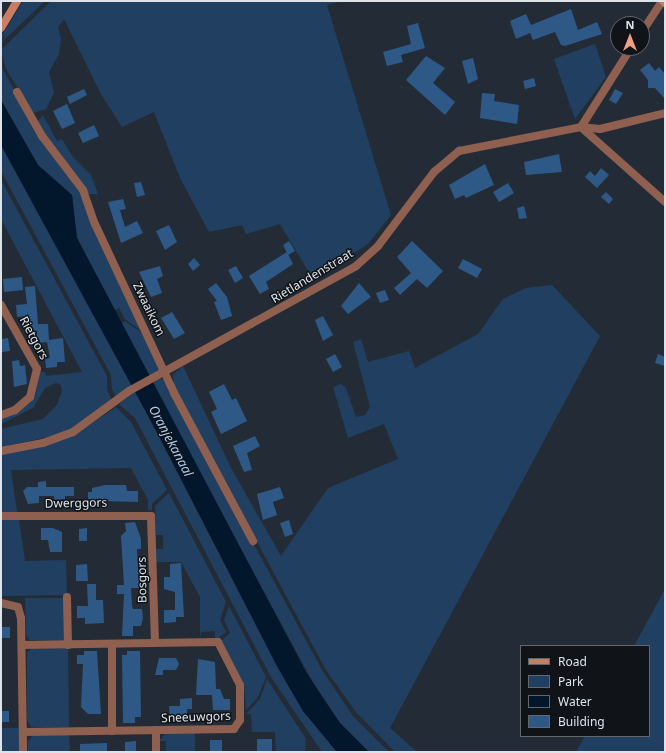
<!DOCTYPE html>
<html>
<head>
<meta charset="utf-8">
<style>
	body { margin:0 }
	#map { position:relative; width:666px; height:753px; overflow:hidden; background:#232c36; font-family:"Noto Sans",sans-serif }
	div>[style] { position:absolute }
	.green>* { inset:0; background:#214061 }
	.water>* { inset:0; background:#02162c }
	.building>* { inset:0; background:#2e5986 }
	.street>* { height:8px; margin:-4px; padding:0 4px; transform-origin:4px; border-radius:4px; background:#8f6050 }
	.secondary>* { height:8px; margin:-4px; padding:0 4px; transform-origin:4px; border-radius:4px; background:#c87d64 }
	span { translate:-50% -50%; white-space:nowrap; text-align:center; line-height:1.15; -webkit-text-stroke:3px #101418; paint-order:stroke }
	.street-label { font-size:12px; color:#dee3ea }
	.water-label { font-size:13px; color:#a6cbf4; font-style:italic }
	.frame { position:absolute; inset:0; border:2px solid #dee3ea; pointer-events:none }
	.legend { position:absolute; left:520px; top:645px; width:130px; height:92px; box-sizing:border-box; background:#101418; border:1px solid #62676c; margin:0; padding:5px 7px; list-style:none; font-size:12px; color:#dee3ea }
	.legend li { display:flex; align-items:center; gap:8px; height:20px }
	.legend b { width:20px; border:1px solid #62676c }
	.north { position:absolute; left:610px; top:16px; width:40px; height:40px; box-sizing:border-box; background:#101418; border:1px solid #62676c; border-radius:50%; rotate:0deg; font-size:11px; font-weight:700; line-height:16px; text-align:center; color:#dee3ea }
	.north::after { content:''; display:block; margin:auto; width:14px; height:18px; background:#f39f82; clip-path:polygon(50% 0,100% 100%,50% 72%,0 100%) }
</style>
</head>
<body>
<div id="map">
	<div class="green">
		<div style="clip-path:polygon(23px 1px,45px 1px,1px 43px,8px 31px,1px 40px,1px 37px)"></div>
		<div style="clip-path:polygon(51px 1px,341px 1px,327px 5px,391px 215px,368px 244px,313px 279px,280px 224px,246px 234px,242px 225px,209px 232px,180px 178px,154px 112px,122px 127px,101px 94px,64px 19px,58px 27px,61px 39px,59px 54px,49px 72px,54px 93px,46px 109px,33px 113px,6px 69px,1px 50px)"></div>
		<div style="clip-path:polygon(595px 44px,606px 77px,575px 119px,554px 59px)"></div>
		<div style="clip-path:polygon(1px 66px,17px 95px,72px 175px,143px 332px,125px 319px,119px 308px,115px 310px,77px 238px,72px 195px,38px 165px,1px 100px)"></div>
		<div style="clip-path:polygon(43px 115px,57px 141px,62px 139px,72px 156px,91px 175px,98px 194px,87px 194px,78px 177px,51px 144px,38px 121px)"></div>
		<div style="clip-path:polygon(1px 145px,132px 386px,116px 397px,112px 389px,111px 375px,1px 171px)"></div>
		<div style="clip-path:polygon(1px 180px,107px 376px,107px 390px,112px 400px,78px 426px,57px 435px,1px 447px,1px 429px,43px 419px,57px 405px,62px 391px,61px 385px,56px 383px,45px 388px,33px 408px,1px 424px,1px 418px,23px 408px,33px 399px,40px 372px,45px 372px,46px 376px,82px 372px,1px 219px)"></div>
		<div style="clip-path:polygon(552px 285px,600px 336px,390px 728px,417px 752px,395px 752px,356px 712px,326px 670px,174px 387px,173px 375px,183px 366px,231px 468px,281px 556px,328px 488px,398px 459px,384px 424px,348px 438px,333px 387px,341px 384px,346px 388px,356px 417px,365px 415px,370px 407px,353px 342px,361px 339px,368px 362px,409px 351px,415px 368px,478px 334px,503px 299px,526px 288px)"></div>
		<div style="clip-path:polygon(125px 321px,142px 333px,159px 366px,159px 371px,150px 377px,126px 333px,122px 323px)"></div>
		<div style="clip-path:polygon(160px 379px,164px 379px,322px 670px,353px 716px,389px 752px,369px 752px,340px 723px,321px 697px,156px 393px,152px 382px)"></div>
		<div style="clip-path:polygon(135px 391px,278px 668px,303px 711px,337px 752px,322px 752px,271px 677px,135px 418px,119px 404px)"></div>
		<div style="clip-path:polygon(116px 407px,131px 422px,167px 490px,152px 504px,152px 510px,148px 510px,148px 500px,131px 468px,11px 470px,17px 512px,1px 512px,1px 455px,75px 435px)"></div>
		<div style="clip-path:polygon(169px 493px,226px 602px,220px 620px,226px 632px,218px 638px,215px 638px,215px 631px,201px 632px,200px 638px,200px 597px,181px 562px,156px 562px,156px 549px,163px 549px,163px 535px,156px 535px,155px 506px)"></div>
		<div style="clip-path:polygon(1px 520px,19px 520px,25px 561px,66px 560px,67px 595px,1px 596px)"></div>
		<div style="clip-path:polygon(665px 589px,665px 752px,576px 752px,585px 736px,649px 736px,649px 646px,634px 646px)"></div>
		<div style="clip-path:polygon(25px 598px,64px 598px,65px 641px,29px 640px,26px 634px)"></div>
		<div style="clip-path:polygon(229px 606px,266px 677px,258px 697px,246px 710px,244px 685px,220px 642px,230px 633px,224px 620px)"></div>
		<div style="clip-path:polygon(68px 648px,69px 727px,31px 727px,27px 720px,27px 652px,32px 649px)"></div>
		<div style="clip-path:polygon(267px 679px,306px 739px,305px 752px,276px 752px,275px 732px,252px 732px,251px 714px,246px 714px,260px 699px)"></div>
		<div style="clip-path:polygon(1px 728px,19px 728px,19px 752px,1px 752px)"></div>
		<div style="clip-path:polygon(166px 733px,195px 733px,195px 752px,166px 752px,166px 741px,159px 741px)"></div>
		<div style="clip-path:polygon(33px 735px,69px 735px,70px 752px,28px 752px,28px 741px)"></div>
	</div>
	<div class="water">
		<div style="clip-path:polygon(1px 100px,38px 165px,72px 195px,77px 238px,306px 672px,340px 723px,369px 752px,337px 752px,303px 711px,278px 668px,159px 436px,1px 145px)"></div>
	</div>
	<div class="building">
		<div style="clip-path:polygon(571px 9px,578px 30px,597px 22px,602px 34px,565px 46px,561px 45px,555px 32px,533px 40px,530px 33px,516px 39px,510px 21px,526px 14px,531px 25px)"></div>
		<div style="clip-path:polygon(418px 23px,425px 48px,401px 55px,403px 62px,387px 66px,383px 52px,411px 44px,407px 26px)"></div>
		<div style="clip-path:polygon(426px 56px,445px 68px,433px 83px,455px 102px,445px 115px,406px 80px)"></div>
		<div style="clip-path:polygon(473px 58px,478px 79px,468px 84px,462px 61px)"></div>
		<div style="clip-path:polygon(649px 63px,655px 71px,659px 67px,665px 74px,665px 99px,655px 88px,648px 88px,648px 80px,640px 70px)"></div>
		<div style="clip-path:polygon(534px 78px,536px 86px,525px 89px,523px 81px)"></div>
		<div style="clip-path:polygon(84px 89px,87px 95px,70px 104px,67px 97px)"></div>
		<div style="clip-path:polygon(615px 89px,623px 93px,616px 104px,609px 100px)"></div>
		<div style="clip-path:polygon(482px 93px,495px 94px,494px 101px,519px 105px,517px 124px,480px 118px)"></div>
		<div style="clip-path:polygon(67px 104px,75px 123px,62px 129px,53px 111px)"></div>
		<div style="clip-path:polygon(94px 125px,99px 136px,83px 143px,78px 133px)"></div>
		<div style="clip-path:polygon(559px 154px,562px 172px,526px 175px,524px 162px)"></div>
		<div style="clip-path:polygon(485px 164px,494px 185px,466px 198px,464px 195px,455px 199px,449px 185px)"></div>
		<div style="clip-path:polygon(601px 168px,609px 175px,597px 188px,585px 177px,590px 171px,595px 176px)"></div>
		<div style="clip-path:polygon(141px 182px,145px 195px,137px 197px,134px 183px)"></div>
		<div style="clip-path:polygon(508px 183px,514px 193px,499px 202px,493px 192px)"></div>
		<div style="clip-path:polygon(606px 192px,613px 199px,609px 204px,601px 197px)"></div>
		<div style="clip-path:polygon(123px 199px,126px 209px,120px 210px,125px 227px,137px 221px,143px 233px,121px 243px,108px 202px)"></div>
		<div style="clip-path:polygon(524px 206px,527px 218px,519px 219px,517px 208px)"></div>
		<div style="clip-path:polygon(169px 225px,177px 242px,165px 250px,156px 231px)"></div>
		<div style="clip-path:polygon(289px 241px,295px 251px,288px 255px,283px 245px)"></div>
		<div style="clip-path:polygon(412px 241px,443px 271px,427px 288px,417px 279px,400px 295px,394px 288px,411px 273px,397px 257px)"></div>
		<div style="clip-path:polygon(287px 252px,293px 264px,266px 282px,269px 289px,260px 294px,249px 276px)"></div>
		<div style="clip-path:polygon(194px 258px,200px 265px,193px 271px,188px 264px)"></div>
		<div style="clip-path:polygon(463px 259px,482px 269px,477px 278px,458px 268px)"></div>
		<div style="clip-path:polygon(160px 266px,163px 276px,157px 279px,162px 293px,151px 297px,139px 272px)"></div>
		<div style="clip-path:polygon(236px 266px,243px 278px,235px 283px,228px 270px)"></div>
		<div style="clip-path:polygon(22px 277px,23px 290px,4px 292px,3px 279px)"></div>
		<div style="clip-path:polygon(216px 283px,227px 297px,232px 316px,221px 320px,214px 302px,217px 301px,208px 289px)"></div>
		<div style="clip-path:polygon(359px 283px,371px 297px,348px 314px,341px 306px)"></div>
		<div style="clip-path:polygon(35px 286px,38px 324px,48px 324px,49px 340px,63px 338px,65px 362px,57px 362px,57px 367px,46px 368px,45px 358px,50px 358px,47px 342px,36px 343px,36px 335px,29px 336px,28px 316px,17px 317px,16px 305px,27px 304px,25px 287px)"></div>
		<div style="clip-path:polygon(385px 290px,389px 300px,380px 303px,376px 293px)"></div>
		<div style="clip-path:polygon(172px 312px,185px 333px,174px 339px,161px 318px)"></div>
		<div style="clip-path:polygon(323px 316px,333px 335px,323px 341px,315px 320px)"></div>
		<div style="clip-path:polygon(8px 338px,10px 351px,2px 352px,1px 339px)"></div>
		<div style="clip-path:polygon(335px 354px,342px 367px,333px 372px,326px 359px)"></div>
		<div style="clip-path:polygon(658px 354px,665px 357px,665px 366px,655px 363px)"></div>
		<div style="clip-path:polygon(19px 360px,20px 366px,25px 365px,27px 384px,14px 387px,12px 361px)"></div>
		<div style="clip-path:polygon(224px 384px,232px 400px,236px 398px,247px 421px,221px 434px,211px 412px,217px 409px,209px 392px)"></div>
		<div style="clip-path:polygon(255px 436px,260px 446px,247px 453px,252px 470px,244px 472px,233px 446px)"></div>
		<div style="clip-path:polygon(46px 481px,46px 487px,74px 487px,74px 496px,65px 496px,65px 504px,54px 504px,54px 496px,39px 496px,39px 503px,28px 504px,23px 491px,27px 487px,38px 487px,38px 482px)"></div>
		<div style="clip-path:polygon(105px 485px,126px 485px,127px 491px,138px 491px,138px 502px,101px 501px,101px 503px,88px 504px,88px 492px,92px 492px,92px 488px)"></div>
		<div style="clip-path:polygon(280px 487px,284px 498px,273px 502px,277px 515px,263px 520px,257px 494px)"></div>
		<div style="clip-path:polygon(289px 520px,293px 534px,285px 537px,280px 523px)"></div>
		<div style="clip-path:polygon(135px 522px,141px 539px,141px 549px,137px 549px,138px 569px,142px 569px,142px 588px,131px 588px,132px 605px,133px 609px,142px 609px,143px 618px,141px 626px,133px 626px,133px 636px,122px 636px,124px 594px,117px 594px,117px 585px,124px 585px,121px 536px,126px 531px,125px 523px)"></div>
		<div style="clip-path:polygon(41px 528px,53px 528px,62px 532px,62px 552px,50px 552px,48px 540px,41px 540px)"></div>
		<div style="clip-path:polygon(87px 528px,87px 541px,79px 541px,79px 529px)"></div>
		<div style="clip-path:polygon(181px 563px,184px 617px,176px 617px,176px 622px,164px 623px,164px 610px,175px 610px,175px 592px,164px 589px,164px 577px,170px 577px,170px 564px)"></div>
		<div style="clip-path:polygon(87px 564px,88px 581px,76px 581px,76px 565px)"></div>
		<div style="clip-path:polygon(87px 584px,96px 584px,96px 600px,103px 600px,104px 623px,85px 624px,85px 618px,77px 618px,77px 606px,88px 606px)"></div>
		<div style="clip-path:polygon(2px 627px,10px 627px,10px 638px,2px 638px)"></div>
		<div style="clip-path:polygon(84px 651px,97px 651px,101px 714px,88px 714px,81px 707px,83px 664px,77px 664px,77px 655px,84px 655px)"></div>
		<div style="clip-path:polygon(127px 651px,140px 651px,141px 717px,135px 717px,135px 723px,123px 723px,122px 655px,127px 655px)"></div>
		<div style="clip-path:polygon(159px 658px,176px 658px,179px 664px,176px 670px,163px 670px,163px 675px,155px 675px)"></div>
		<div style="clip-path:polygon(198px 659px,215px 662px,216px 689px,220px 689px,224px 699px,230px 699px,230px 710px,213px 710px,212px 695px,196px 695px)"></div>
		<div style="clip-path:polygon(192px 698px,192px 709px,187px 709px,187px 718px,170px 718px,169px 706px,180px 706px,180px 699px)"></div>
		<div style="clip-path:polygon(1px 711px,9px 711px,9px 722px,1px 722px)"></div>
		<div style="clip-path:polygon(257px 739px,272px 739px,272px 751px,257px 752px)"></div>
		<div style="clip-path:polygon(210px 740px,222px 740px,222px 752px,210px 752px)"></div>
		<div style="clip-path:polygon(136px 741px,136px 752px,125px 752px,125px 742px)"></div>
		<div style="clip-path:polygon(107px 743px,107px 752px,80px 752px,80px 744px)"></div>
	</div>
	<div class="street">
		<div style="left:642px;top:32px;width:37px;rotate:-57deg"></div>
		<div style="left:17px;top:92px;width:51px;rotate:60.4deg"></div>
		<div style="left:42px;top:136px;width:68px;rotate:52.8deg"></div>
		<div style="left:83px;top:190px;width:36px;rotate:71deg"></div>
		<div style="left:95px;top:224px;width:187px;rotate:64.9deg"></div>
		<div style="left:174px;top:393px;width:168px;rotate:61.9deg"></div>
		<div style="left:581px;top:127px;width:93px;rotate:-57.7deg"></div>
		<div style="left:582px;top:128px;width:111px;rotate:41.7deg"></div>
		<div style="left:1px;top:305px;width:73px;rotate:60.6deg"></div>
		<div style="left:37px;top:369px;width:29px;rotate:104deg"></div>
		<div style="left:30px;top:397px;width:20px;rotate:139deg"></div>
		<div style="left:15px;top:410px;width:15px;rotate:160deg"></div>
		<div style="left:1px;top:451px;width:43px;rotate:-10.8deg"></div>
		<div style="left:43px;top:443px;width:32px;rotate:-20deg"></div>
		<div style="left:73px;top:432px;width:69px;rotate:-36.2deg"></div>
		<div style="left:129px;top:391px;width:259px;rotate:-28.8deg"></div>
		<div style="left:356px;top:266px;width:30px;rotate:-42deg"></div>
		<div style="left:378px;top:246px;width:93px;rotate:-52.9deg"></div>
		<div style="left:434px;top:172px;width:33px;rotate:-40deg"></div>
		<div style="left:459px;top:151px;width:124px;rotate:-11.1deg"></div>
		<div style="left:581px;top:127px;width:19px;rotate:6deg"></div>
		<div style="left:600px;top:129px;width:67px;rotate:-13.8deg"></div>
		<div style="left:1px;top:516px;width:150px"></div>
		<div style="left:151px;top:516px;width:127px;rotate:88.2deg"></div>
		<div style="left:67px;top:597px;width:48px;rotate:88.8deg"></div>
		<div style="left:1px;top:603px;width:17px;rotate:13deg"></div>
		<div style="left:18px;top:607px;width:11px;rotate:75deg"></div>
		<div style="left:21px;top:618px;width:134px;rotate:89.1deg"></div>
		<div style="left:112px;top:644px;width:87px;rotate:90deg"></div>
		<div style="left:22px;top:645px;width:196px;rotate:-0.9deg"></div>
		<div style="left:218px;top:642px;width:48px;rotate:62.9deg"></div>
		<div style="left:240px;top:685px;width:35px;rotate:90deg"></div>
		<div style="left:240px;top:720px;width:11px;rotate:124deg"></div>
		<div style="left:234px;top:729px;width:211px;rotate:179.2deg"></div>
		<div style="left:156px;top:730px;width:22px;rotate:90deg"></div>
	</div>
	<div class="secondary">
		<div style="left:663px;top:1px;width:3px;rotate:45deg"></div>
		<div style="left:1px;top:28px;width:31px;rotate:-59deg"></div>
	</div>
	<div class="street-label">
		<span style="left:312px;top:276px;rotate:-31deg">Rietlandenstraat</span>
		<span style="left:149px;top:309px;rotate:64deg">Zwaaikom</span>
		<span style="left:34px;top:338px;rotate:62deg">Rietgors</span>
		<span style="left:76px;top:503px;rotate:-1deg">Dwerggors</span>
		<span style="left:142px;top:580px;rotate:-91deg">Bosgors</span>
		<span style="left:196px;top:717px;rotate:-2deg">Sneeuwgors</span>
	</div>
	<div class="water-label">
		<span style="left:171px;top:441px;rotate:62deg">Oranjekanaal</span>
	</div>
	<div class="frame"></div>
	<ul class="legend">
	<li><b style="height:5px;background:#c87d64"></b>Road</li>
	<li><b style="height:11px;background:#214061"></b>Park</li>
	<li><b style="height:11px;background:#02162c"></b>Water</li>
	<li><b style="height:11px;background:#2e5986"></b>Building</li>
	</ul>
	<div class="north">N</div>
</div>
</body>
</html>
